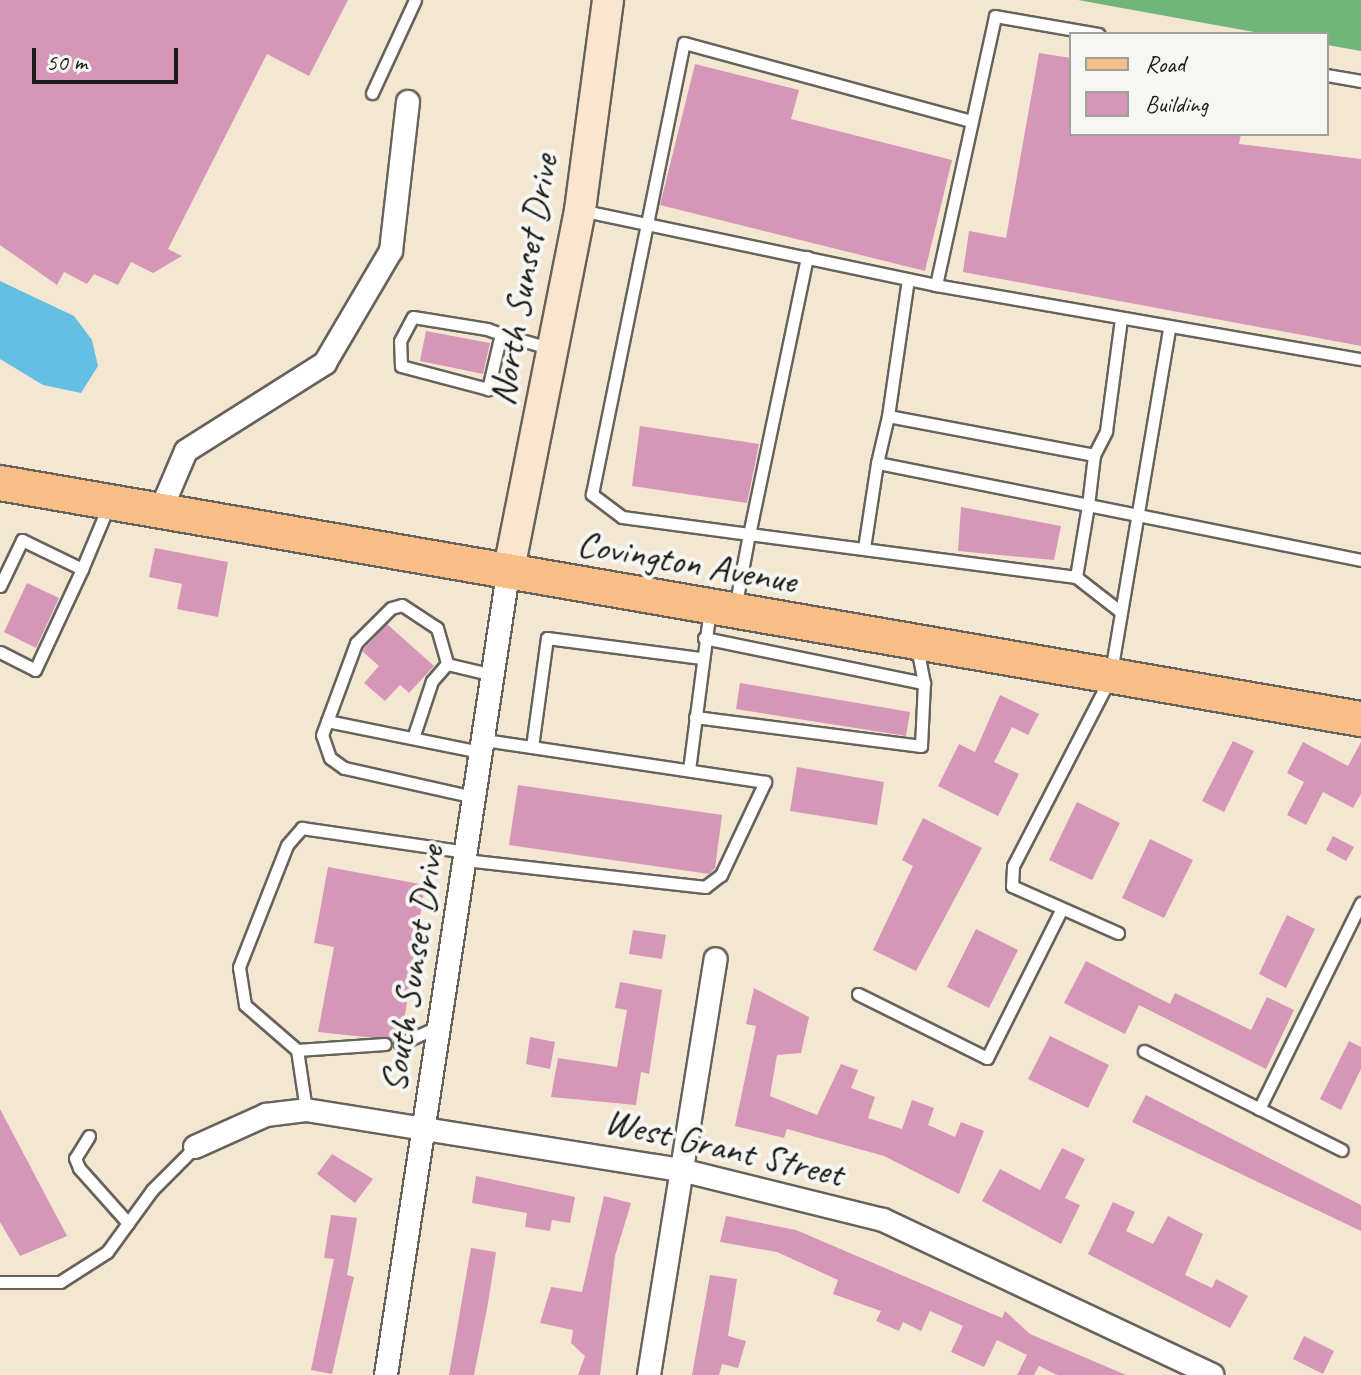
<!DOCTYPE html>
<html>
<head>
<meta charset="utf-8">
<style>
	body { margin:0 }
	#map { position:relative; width:1361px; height:1375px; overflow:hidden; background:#f3e7d2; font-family:Caveat,sans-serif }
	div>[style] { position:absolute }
	.forest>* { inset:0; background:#70b579 }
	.water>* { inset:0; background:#64bfe2 }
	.building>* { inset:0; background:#d696b8 }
	.roads { filter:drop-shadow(2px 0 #67635c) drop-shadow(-2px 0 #67635c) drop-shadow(0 2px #67635c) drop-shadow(0 -2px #67635c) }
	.service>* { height:11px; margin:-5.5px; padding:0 5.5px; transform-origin:5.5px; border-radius:5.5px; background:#fff }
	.minor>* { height:22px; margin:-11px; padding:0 11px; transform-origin:11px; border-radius:11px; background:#fff }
	.secondary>* { height:30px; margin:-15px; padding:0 15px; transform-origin:15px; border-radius:15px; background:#fce5cf }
	.primary>* { height:34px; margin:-17px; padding:0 17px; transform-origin:17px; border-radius:17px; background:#f7be87 }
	span { translate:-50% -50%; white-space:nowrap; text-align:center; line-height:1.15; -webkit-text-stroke:8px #f6f6f2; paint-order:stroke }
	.street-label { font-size:38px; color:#1c1c1c }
	.legend { position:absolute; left:1069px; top:32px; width:260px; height:104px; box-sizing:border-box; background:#f6f6f2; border:2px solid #9f9f9c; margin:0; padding:10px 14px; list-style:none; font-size:24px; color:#1c1c1c }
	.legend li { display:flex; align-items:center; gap:16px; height:40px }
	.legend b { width:40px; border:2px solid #9f9f9c }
	.scale { position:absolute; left:32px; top:48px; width:146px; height:36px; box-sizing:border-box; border:4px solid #1c1c1c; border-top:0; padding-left:10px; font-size:24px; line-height:28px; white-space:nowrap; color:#1c1c1c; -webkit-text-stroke:6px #f6f6f2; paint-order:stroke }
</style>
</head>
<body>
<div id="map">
	<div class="forest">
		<div style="clip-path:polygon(1078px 0,1361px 0,1361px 51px,1327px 45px,1327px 34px,1265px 34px)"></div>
	</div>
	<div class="water">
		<div style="clip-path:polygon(0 281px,74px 316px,92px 340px,98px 366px,81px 393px,43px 385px,0 359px)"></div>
	</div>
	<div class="building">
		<div style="clip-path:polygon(0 0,348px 0,309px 76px,267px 54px,168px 249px,182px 256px,153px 273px,131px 262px,118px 285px,94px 274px,87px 284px,64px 272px,57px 285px,0 245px)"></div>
		<div style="clip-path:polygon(1039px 53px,1071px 58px,1071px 134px,1241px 134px,1239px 144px,1361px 159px,1361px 346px,963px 272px,969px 231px,1006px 238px)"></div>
		<div style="clip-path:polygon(695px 64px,799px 90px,791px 119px,952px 160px,925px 271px,660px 205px)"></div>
		<div style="clip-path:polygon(426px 331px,490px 343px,483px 374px,420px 361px)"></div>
		<div style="clip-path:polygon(640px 426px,759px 444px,747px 503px,632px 486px)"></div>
		<div style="clip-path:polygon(961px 507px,1061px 526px,1054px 560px,958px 551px)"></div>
		<div style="clip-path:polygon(155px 548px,228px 562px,218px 617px,177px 609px,182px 584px,149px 577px)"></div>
		<div style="clip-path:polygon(27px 583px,59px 598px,36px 648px,4px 632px)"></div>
		<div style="clip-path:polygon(387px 624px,434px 666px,409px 693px,400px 685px,385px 701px,364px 683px,379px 666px,362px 651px)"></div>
		<div style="clip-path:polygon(740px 683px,910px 712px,906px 736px,736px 709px)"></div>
		<div style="clip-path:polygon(1000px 695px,1039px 714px,1028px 735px,1012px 727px,994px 762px,1019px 774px,998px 816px,938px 786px,959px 744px,975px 752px)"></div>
		<div style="clip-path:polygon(1233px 741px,1254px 751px,1224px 812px,1202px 801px)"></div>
		<div style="clip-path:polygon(1303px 742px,1348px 766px,1361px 742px,1361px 794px,1353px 808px,1323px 792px,1306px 825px,1287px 815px,1304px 782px,1287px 773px)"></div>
		<div style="clip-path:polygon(797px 767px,884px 782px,877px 825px,790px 811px)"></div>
		<div style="clip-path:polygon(518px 785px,722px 815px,715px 868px,709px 874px,509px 845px)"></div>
		<div style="clip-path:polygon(1077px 802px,1120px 823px,1092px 880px,1049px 860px)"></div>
		<div style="clip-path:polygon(923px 818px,982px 848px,916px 971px,873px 950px,913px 866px,902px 860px)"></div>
		<div style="clip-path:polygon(1333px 836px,1354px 847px,1346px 861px,1326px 850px)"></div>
		<div style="clip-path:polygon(1150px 839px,1193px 860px,1164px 918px,1122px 898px)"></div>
		<div style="clip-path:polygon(328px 867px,425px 885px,402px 1034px,393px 1040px,318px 1032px,334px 947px,314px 943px)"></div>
		<div style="clip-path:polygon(1287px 915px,1315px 929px,1286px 988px,1259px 974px)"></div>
		<div style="clip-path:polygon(976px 929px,1018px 950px,989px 1008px,947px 987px)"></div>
		<div style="clip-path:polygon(633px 930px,666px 935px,662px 959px,629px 954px)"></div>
		<div style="clip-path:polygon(1086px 961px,1170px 1004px,1175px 993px,1251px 1030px,1267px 997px,1294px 1010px,1266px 1069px,1139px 1005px,1125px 1034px,1064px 1003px)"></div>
		<div style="clip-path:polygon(620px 982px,662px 990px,649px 1074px,641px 1072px,636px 1105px,551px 1097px,558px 1058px,617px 1067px,627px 1010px,615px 1008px)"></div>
		<div style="clip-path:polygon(754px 988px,809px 1017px,801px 1053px,777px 1055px,770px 1096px,817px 1115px,841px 1064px,858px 1070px,851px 1088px,875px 1097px,868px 1118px,902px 1129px,912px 1100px,934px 1108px,928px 1125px,955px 1137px,961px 1122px,984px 1131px,959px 1194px,884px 1156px,787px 1129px,784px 1138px,735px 1126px,756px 1026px,746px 1024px)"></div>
		<div style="clip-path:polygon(1050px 1036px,1109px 1065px,1088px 1108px,1028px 1079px)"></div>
		<div style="clip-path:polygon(530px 1037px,555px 1042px,550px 1069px,526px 1064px)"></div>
		<div style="clip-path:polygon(1349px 1041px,1361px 1047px,1361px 1069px,1341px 1110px,1320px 1099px)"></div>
		<div style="clip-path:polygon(1146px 1095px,1361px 1205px,1361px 1231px,1132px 1122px)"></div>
		<div style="clip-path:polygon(0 1109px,67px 1236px,20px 1256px,0 1222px)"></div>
		<div style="clip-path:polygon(1062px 1148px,1085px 1159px,1065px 1198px,1080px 1205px,1061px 1244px,982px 1201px,1000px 1169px,1040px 1190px)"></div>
		<div style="clip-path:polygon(332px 1154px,373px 1179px,355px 1203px,317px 1174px)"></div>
		<div style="clip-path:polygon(476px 1176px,575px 1197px,570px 1223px,552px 1220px,550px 1231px,525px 1227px,527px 1213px,472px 1203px)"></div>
		<div style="clip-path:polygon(604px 1196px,631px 1203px,615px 1256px,600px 1375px,578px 1375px,585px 1356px,571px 1343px,573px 1330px,540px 1323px,551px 1287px,582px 1292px)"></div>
		<div style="clip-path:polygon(1113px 1202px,1135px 1212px,1126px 1231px,1153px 1244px,1168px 1216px,1203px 1234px,1185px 1275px,1212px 1288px,1216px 1279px,1248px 1296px,1230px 1328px,1088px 1254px)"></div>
		<div style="clip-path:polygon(331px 1215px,357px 1218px,347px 1275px,354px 1277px,332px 1374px,311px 1370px,334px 1259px,324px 1258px)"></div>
		<div style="clip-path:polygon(726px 1216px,796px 1230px,1002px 1318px,1005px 1311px,1030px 1334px,1126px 1375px,1057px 1375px,1039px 1366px,1034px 1375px,1017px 1375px,1027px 1355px,997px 1340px,984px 1367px,951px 1352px,963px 1326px,930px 1311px,921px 1331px,903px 1322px,899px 1331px,876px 1321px,881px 1311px,833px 1294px,838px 1280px,777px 1252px,720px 1242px)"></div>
		<div style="clip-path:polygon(471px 1248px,496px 1252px,488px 1303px,474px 1375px,449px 1375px)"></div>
		<div style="clip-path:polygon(710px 1275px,737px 1279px,728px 1336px,746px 1341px,738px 1368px,722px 1364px,719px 1375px,692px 1375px)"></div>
		<div style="clip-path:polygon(1304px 1336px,1334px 1351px,1323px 1374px,1293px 1359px)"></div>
	</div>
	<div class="roads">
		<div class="service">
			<div style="left:1327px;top:75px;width:35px;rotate:10deg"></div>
			<div style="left:372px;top:93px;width:102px;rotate:-65.2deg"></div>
			<div style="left:580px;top:210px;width:364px;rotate:11.9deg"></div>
			<div style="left:936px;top:285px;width:431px;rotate:9.9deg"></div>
			<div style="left:807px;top:257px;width:283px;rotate:101.8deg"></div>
			<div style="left:749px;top:534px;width:330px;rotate:7.5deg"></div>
			<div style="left:1076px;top:577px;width:57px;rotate:37.9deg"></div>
			<div style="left:936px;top:285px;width:275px;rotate:-77.6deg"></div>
			<div style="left:995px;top:16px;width:105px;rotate:9.9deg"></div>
			<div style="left:501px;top:334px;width:57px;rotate:103.3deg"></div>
			<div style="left:488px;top:389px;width:90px;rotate:-165.2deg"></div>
			<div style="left:401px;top:366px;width:25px;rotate:-92deg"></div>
			<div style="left:400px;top:341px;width:27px;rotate:-62deg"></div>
			<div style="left:413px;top:317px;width:75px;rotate:9.2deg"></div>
			<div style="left:487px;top:329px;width:15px;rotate:20deg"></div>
			<div style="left:501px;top:334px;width:53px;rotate:16.4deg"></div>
			<div style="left:888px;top:416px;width:138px;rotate:-81.7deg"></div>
			<div style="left:1094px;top:455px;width:27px;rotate:-63deg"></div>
			<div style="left:1106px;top:431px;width:113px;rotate:-82.4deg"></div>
			<div style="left:864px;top:548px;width:86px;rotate:-81.3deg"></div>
			<div style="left:877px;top:463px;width:48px;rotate:-76.8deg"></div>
			<div style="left:888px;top:416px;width:210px;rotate:10.7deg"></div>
			<div style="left:1094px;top:455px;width:50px;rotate:96.8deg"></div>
			<div style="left:1088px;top:505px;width:215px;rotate:-168.7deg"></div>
			<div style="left:1076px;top:577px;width:73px;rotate:-80.5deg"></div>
			<div style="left:1088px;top:505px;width:278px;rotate:11.4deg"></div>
			<div style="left:0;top:586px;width:51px;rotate:-64.4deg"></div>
			<div style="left:22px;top:540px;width:67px;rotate:25.8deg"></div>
			<div style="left:82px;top:569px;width:67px;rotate:-67.2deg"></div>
			<div style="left:735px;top:608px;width:75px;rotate:-79.3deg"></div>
			<div style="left:749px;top:534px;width:128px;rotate:-172.4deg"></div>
			<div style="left:622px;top:517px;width:38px;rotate:-143deg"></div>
			<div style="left:592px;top:494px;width:460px;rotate:-78.5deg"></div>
			<div style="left:684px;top:43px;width:298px;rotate:15.2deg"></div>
			<div style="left:704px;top:638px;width:225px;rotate:11.6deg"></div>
			<div style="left:0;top:652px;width:39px;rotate:27deg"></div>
			<div style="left:35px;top:670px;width:111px;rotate:-65deg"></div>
			<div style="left:695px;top:717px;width:228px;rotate:7.3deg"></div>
			<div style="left:921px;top:746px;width:63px;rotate:-87.3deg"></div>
			<div style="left:924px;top:683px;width:37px;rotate:-101deg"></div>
			<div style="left:327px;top:721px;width:157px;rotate:11.4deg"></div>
			<div style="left:413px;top:738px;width:60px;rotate:-71.6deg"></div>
			<div style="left:432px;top:681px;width:23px;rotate:-49deg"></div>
			<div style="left:532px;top:747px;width:110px;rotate:-82.2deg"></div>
			<div style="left:547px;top:638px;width:156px;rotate:7.4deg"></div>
			<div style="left:689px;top:770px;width:162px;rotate:-82.6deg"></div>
			<div style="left:474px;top:797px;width:133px;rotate:-167.4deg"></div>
			<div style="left:344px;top:768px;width:17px;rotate:-144deg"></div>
			<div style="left:330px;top:758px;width:24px;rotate:-109deg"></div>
			<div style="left:322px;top:735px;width:98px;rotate:-69.7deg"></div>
			<div style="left:356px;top:643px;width:49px;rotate:-45deg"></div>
			<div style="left:391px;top:608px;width:11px;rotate:-15deg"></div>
			<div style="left:402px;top:605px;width:42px;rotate:33.3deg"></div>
			<div style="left:437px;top:628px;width:37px;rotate:74deg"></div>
			<div style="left:447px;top:664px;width:47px;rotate:13.4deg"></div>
			<div style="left:465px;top:860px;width:242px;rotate:6.4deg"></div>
			<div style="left:705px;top:887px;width:20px;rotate:-37deg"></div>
			<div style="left:721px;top:875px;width:103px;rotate:-64.7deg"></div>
			<div style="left:765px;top:782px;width:285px;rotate:-171.5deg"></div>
			<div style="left:1118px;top:933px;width:116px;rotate:-156.1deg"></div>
			<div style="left:1012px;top:886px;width:20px;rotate:-87deg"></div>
			<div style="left:1013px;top:866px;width:212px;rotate:-62.7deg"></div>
			<div style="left:1110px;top:678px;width:355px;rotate:-80.4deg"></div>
			<div style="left:858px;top:994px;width:144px;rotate:26.4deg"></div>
			<div style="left:987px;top:1058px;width:165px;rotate:-63.4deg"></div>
			<div style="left:400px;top:1044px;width:43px;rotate:-24.8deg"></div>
			<div style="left:297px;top:1050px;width:88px;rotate:-3.9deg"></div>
			<div style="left:1144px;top:1051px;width:221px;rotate:26.6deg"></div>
			<div style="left:1259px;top:1109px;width:230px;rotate:-63.7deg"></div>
			<div style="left:306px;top:1110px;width:61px;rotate:-98.5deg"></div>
			<div style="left:297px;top:1050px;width:69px;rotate:-139.1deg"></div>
			<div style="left:245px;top:1005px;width:38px;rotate:-99deg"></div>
			<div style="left:239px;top:967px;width:131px;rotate:-68.5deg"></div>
			<div style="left:287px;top:845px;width:23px;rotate:-49deg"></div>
			<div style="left:302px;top:828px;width:166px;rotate:8.3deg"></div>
			<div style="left:89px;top:1136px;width:26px;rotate:122deg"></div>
			<div style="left:75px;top:1158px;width:11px;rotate:68deg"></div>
			<div style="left:79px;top:1168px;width:74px;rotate:48.3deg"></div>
			<div style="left:0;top:1282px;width:60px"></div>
			<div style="left:60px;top:1282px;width:56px;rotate:-32.6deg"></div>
			<div style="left:107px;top:1252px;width:77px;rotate:-54deg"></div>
			<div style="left:152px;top:1190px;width:61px;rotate:-45deg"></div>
		</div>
		<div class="minor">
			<div style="left:160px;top:512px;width:66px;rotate:-66.9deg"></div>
			<div style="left:186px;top:451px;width:165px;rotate:-32.3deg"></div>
			<div style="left:325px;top:363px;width:130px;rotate:-59.5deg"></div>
			<div style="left:391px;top:251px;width:150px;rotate:-83.5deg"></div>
			<div style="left:195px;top:1147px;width:78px;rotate:-24.3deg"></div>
			<div style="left:266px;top:1115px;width:40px;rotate:-7.1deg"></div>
			<div style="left:306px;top:1110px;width:380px;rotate:9.1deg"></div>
			<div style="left:681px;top:1170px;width:208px;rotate:13.9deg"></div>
			<div style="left:883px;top:1220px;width:364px;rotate:25.2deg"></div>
			<div style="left:386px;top:1375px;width:810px;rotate:-81.34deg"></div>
			<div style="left:649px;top:1375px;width:421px;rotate:-80.9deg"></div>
		</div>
		<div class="secondary">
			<div style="left:508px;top:574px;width:371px;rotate:-78.8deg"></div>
			<div style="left:580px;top:210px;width:212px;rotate:-82.4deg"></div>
		</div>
		<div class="primary">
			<div style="left:0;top:483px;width:1381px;rotate:9.84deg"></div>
		</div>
	</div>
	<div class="street-label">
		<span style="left:523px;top:280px;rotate:-80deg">North Sunset Drive</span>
		<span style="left:687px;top:562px;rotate:10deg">Covington Avenue</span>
		<span style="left:412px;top:969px;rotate:-81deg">South Sunset Drive</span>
		<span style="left:724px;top:1147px;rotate:13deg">West Grant Street</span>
	</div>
	<ul class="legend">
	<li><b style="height:10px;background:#f7be87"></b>Road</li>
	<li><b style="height:22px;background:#d696b8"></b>Building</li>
	</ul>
	<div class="scale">50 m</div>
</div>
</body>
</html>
